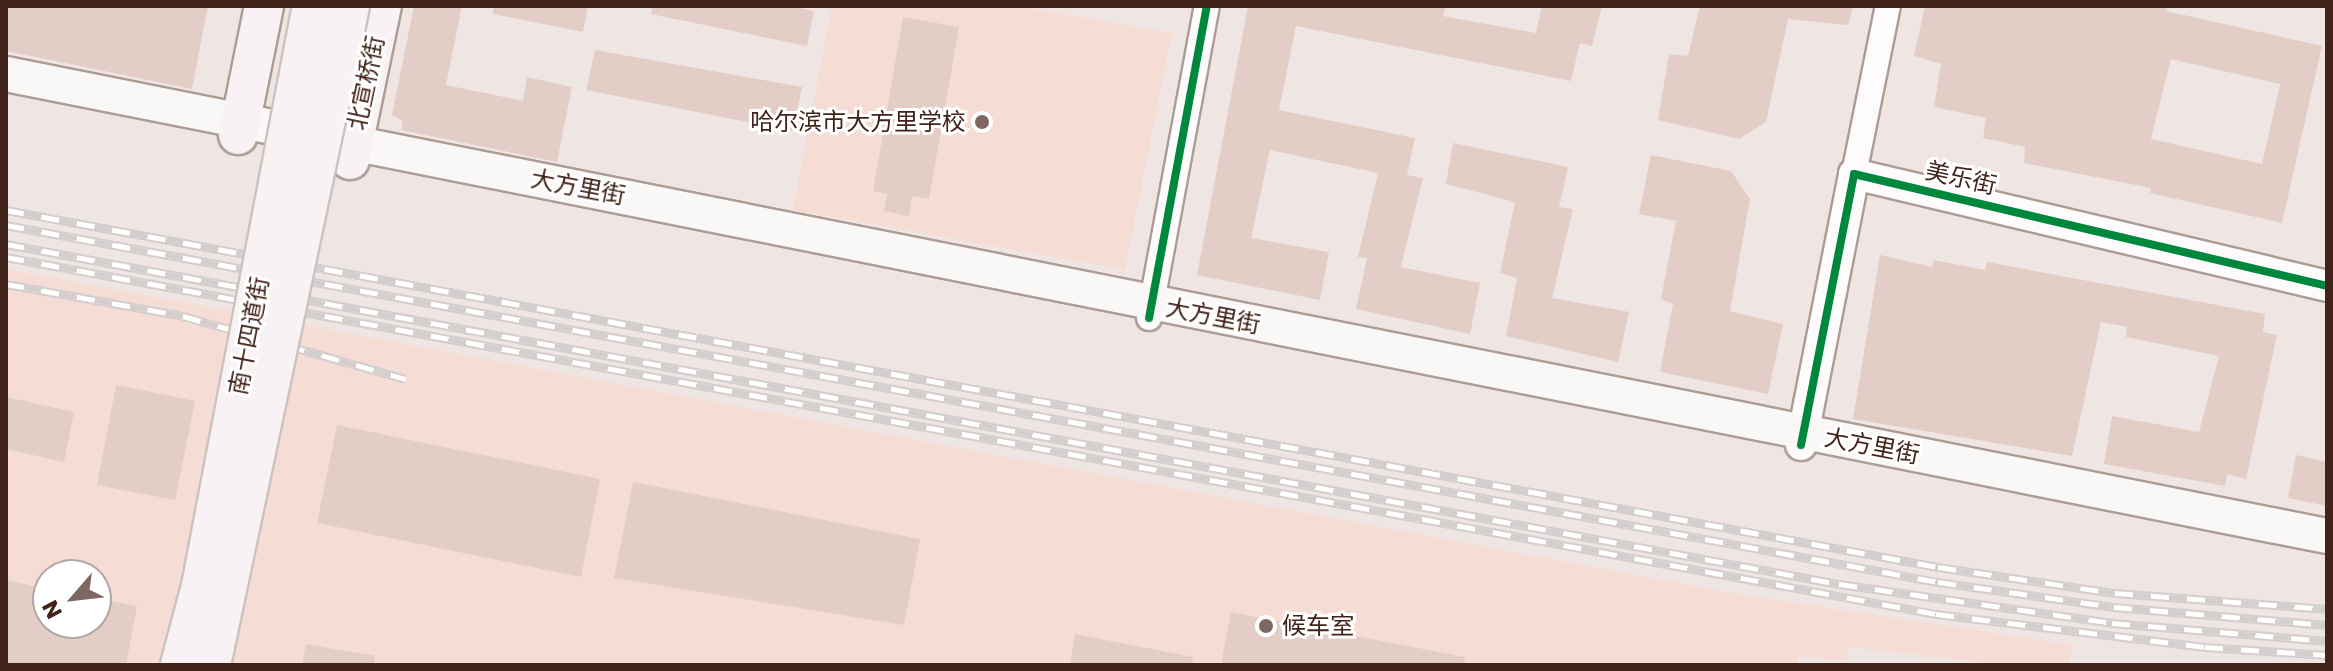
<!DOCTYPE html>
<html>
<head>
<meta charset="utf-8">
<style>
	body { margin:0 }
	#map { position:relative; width:2333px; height:671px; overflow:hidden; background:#efe6e3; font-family:Poppins,"Noto Sans SC",sans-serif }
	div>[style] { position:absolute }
	.built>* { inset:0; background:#f5ddd5 }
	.building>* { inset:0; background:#e2cec7 }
	.roads { filter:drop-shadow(2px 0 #ad9c96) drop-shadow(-2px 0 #ad9c96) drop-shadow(0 2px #ad9c96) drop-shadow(0 -2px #ad9c96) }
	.minor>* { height:24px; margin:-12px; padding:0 12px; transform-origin:12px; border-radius:12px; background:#fdfbfb }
	.tertiary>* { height:30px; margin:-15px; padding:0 15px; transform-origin:15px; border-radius:15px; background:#fdfbfb }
	.secondary>* { height:34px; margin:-17px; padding:0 17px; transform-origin:17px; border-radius:17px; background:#faf7f7 }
	.primary>* { height:38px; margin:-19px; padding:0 19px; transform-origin:19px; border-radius:19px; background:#f8f2f5 }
	.rail>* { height:9px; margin-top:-4.5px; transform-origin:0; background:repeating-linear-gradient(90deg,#fff 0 18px,#d4cfce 0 36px); box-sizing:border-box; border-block:2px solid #d4cfce }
	.bridges { filter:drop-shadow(2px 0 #ccc2be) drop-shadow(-2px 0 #ccc2be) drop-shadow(0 2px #ccc2be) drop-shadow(0 -2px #ccc2be) }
	.primary-bridge>* { height:38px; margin:-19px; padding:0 19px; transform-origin:19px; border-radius:19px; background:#f8f2f5 }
	.cycleway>* { height:8px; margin:-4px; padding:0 4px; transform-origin:4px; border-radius:4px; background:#00873e }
	.dots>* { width:22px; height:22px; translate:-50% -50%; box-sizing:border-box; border:4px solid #fff; border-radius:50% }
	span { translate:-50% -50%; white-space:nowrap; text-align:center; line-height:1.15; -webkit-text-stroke:6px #fff; paint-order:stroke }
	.street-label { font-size:24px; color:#412319 }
	.poi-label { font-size:24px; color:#412319 }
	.right { translate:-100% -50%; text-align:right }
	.left { translate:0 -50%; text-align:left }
	.frame { position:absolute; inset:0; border:8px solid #412319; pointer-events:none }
	.north { position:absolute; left:32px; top:559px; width:80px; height:80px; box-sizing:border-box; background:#fff; border:2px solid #b3a7a3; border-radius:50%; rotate:242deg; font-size:22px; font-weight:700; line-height:32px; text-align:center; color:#412319 }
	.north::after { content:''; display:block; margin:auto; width:28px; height:36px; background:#7e6760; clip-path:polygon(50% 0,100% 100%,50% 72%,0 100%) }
</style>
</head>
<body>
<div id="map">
	<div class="built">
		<div style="clip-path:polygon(832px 6px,1016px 6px,1172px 33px,1125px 270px,793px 210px)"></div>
		<div style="clip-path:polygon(evenodd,6px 269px,1743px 595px,2073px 645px,2069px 665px,2004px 665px,1848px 647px,1846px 661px,1799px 656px,1797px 665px,6px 665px,6px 269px,48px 575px,96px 575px,96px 623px,48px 623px,48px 575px)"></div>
	</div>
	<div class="building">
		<div style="clip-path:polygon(6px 6px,208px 6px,192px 89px,6px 51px)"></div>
		<div style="clip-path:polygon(414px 6px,462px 6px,446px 85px,523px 101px,527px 77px,572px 87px,557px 162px,401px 130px,403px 121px,392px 115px)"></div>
		<div style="clip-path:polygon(494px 6px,588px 6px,583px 32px,493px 14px)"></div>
		<div style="clip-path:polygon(652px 6px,790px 6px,814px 11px,807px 46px,651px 14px)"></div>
		<div style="clip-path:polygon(1248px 6px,1446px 6px,1443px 16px,1536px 33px,1542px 6px,1602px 6px,1592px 46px,1580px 43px,1571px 81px,1296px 26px,1279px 110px,1415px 138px,1407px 175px,1423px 178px,1401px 267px,1480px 283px,1470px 334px,1356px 309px,1367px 258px,1358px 257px,1378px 173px,1270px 150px,1251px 238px,1329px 252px,1320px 300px,1197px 275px)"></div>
		<div style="clip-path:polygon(1700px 6px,1853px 6px,1848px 25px,1788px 19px,1766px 122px,1739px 139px,1658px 120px,1669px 54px,1688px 56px)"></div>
		<div style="clip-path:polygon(evenodd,1925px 6px,2167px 6px,2166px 11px,2322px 46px,2282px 223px,2150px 193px,2151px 188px,2024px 163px,2025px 147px,1983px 138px,1986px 118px,1934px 107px,1941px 64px,1914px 56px,1925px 6px,2171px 59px,2280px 84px,2262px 164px,2151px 139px,2171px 59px)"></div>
		<div style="clip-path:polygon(903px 17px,959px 27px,929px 199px,912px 196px,909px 216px,884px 211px,887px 194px,873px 191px)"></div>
		<div style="clip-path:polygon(595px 50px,802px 87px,793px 131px,586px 90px)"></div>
		<div style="clip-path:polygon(1453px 143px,1568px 167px,1559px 207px,1573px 209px,1552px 298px,1629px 312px,1618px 362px,1506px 336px,1517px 278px,1500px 273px,1515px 202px,1446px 184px)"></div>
		<div style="clip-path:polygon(1651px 155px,1731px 171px,1750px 199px,1730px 311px,1783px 324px,1768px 394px,1660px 372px,1673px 304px,1661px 299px,1676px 221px,1639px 214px)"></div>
		<div style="clip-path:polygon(1880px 255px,1932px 267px,1934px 260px,1985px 270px,1987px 262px,2265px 314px,2263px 332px,2277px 335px,2246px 479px,2227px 474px,2225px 486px,2104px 464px,2112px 416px,2199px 432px,2219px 356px,2126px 337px,2127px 327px,2101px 322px,2072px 456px,1853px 419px)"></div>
		<div style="clip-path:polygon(116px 385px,195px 401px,175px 500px,97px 485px)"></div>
		<div style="clip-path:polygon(6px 397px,74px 412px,64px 462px,6px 449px)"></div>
		<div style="clip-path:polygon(337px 425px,600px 479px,581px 577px,317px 523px)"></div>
		<div style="clip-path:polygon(2296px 455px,2327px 462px,2327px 506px,2288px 498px)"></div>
		<div style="clip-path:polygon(633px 482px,920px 539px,904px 625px,614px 578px)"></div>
		<div style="clip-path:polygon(6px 580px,48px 589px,48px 623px,96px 623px,96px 598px,137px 606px,126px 665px,6px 665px)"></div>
		<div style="clip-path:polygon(1231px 612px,1465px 657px,1464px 665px,1221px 665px)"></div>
		<div style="clip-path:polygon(1075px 634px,1193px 657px,1192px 665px,1070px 665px)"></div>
		<div style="clip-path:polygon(306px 644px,375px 656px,374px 665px,302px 665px)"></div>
	</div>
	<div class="roads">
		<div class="minor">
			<div style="left:1854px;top:174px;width:171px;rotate:-78.6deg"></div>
			<div style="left:1149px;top:318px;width:317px;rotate:-79.5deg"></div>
		</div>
		<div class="tertiary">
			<div style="left:1801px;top:445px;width:276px;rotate:-78.9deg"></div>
			<div style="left:1854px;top:174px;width:486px;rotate:13.3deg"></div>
		</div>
		<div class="secondary">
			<div style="left:6px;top:74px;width:2367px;rotate:11.26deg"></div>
		</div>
		<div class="primary">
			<div style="left:238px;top:135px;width:132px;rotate:-78.6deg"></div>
			<div style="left:350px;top:160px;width:157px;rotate:-78.3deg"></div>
		</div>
	</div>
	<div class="rail">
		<div style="left:6px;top:210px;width:1965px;rotate:10.47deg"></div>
		<div style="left:1938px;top:567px;width:179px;rotate:8.4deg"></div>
		<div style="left:2115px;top:593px;width:213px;rotate:4.3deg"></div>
		<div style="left:6px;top:225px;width:1965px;rotate:10.47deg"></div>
		<div style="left:1938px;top:582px;width:178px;rotate:8.1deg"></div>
		<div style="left:2114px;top:607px;width:214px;rotate:4.8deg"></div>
		<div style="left:6px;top:244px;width:1864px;rotate:10.51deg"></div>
		<div style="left:1839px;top:584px;width:276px;rotate:8.1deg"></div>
		<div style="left:2112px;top:623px;width:216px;rotate:4.8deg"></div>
		<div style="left:6px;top:257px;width:1963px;rotate:10.48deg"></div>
		<div style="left:1936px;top:614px;width:271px;rotate:7deg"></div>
		<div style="left:2205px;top:647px;width:122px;rotate:3.8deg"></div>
		<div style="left:6px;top:284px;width:180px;rotate:10.2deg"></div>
		<div style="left:183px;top:316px;width:231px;rotate:15.8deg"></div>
	</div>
	<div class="bridges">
		<div class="primary-bridge">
			<div style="left:180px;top:665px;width:82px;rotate:-75.1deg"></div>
			<div style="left:201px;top:586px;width:591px;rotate:-79.17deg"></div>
			<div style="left:211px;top:665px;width:673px;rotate:-78.09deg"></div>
		</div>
	</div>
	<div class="cycleway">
		<div style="left:1149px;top:318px;width:317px;rotate:-79.5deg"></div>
		<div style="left:1801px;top:445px;width:276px;rotate:-78.9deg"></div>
		<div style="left:1854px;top:174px;width:486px;rotate:13.3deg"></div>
	</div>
	<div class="dots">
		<div style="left:982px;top:122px;background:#7e6760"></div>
		<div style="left:1266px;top:626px;background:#7e6760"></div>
	</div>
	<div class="street-label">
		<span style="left:366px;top:83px;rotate:-78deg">北宣桥街</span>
		<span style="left:1961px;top:178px;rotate:13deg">美乐街</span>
		<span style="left:578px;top:187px;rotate:11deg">大方里街</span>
		<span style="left:1213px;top:316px;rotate:11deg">大方里街</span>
		<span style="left:249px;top:336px;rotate:-79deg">南十四道街</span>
		<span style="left:1872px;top:446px;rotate:11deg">大方里街</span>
	</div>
	<div class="poi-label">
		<span class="right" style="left:966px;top:122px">哈尔滨市大方里学校</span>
		<span class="left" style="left:1282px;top:626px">候车室</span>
	</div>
	<div class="frame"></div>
	<div class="north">N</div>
</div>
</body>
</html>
